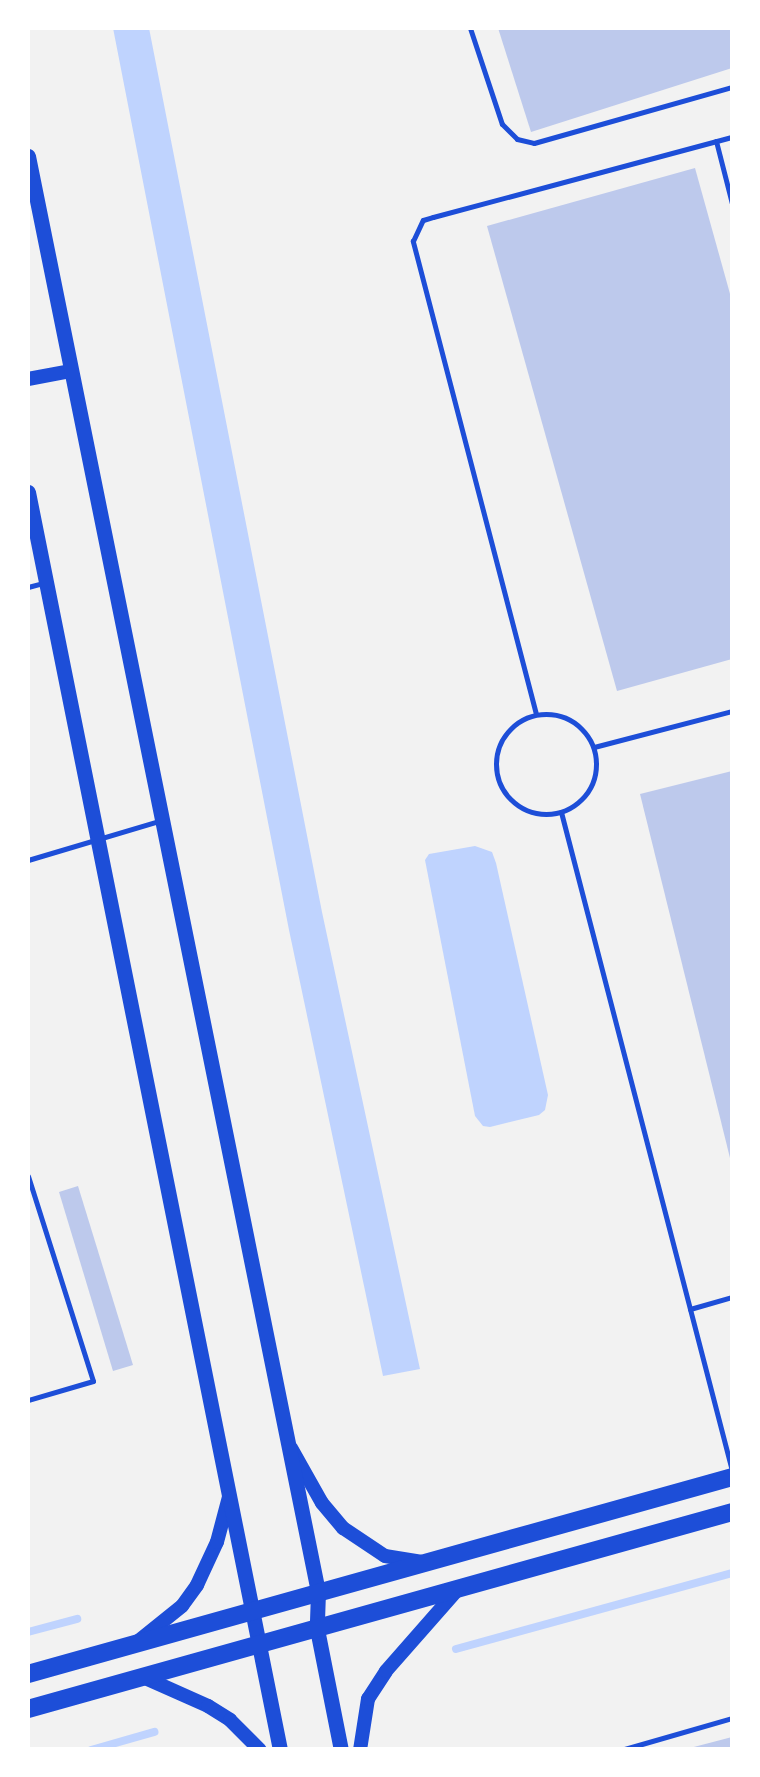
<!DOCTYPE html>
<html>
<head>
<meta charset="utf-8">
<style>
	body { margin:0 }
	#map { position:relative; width:760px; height:1777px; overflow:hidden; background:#f2f2f2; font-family:Montserrat,sans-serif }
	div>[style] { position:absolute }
	.water>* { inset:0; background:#bfd3fe }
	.stream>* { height:8px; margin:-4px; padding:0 4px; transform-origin:4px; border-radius:4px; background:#bfd3fe }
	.building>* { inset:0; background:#bdc9ec }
	.service>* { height:5px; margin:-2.5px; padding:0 2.5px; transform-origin:2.5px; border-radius:2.5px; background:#1d4ed8 }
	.service>.ring { margin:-2.5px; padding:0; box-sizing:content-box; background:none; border:5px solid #1d4ed8; border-radius:50% }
	.tertiary>* { height:14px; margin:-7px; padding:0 7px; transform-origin:7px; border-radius:7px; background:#1d4ed8 }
	.secondary>* { height:15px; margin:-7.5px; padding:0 7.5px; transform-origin:7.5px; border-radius:7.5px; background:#1d4ed8 }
	.primary>* { height:18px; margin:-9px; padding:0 9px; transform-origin:9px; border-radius:9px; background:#1d4ed8 }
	span { translate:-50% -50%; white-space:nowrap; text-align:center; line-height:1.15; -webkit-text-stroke:10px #fff; paint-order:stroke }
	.frame { position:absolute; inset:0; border:30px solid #fff; pointer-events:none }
</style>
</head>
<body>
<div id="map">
	<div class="water">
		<div style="clip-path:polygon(113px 28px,149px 28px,322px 912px,420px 1369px,383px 1376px,289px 930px)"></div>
		<div style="clip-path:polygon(475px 846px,492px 852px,496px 863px,548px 1095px,545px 1110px,539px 1115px,490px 1127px,483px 1126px,475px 1116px,425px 860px,429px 854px)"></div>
	</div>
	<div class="stream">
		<div style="left:28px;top:1632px;width:51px;rotate:-14.9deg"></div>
		<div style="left:456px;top:1649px;width:286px;rotate:-15.4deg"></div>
		<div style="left:91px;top:1750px;width:66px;rotate:-15.9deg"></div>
	</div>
	<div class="building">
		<div style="clip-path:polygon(498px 28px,732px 28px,732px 68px,531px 132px)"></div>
		<div style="clip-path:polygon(695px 168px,732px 301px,732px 659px,617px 691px,487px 226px)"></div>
		<div style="clip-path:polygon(732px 771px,732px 1161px,731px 1162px,640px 794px)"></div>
		<div style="clip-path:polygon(78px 1186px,133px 1365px,113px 1371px,59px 1192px)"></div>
		<div style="clip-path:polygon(732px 1737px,732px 1750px,691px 1750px,690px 1748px)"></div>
	</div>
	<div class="service">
		<div style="left:470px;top:28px;width:101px;rotate:71.6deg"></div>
		<div style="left:502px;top:124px;width:21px;rotate:45deg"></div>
		<div style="left:517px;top:139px;width:17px;rotate:13deg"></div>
		<div style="left:534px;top:143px;width:206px;rotate:-15.8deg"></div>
		<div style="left:716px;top:141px;width:65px;rotate:75.7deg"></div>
		<div style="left:28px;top:587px;width:16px;rotate:-15deg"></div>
		<div class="ring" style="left:496px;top:714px;width:95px;height:95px"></div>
		<div style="left:536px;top:714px;width:489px;rotate:-104.6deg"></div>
		<div style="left:413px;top:241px;width:23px;rotate:-65deg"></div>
		<div style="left:423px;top:220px;width:10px;rotate:-17deg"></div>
		<div style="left:433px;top:217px;width:310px;rotate:-15deg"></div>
		<div style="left:594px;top:747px;width:143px;rotate:-14.6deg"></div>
		<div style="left:561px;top:812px;width:681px;rotate:75.45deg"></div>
		<div style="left:28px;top:860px;width:137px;rotate:-16.6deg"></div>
		<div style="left:28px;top:1176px;width:215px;rotate:72.4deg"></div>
		<div style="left:93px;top:1381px;width:68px;rotate:163.7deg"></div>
		<div style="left:690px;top:1309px;width:44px;rotate:-15.9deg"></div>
		<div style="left:621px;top:1750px;width:116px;rotate:-16.1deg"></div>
	</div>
	<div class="tertiary">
		<div style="left:28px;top:379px;width:44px;rotate:-10.5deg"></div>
		<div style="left:291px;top:1448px;width:63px;rotate:60.6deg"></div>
		<div style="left:322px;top:1503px;width:33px;rotate:50deg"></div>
		<div style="left:343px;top:1528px;width:50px;rotate:33.7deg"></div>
		<div style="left:385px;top:1556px;width:36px;rotate:9deg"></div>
		<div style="left:136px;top:1643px;width:59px;rotate:-38.8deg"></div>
		<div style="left:182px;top:1606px;width:26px;rotate:-54deg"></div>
		<div style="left:197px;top:1585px;width:47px;rotate:-65.1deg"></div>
		<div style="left:217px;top:1542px;width:47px;rotate:-75.1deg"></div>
		<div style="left:143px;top:1677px;width:71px;rotate:24deg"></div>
		<div style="left:208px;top:1706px;width:26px;rotate:32deg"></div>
		<div style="left:230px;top:1720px;width:42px;rotate:45deg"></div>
		<div style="left:360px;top:1750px;width:52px;rotate:-81.1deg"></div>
		<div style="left:368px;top:1699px;width:33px;rotate:-57deg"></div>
		<div style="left:386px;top:1671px;width:109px;rotate:-48.7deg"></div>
	</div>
	<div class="secondary">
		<div style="left:28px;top:156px;width:1465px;rotate:78.58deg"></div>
		<div style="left:318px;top:1592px;width:37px;rotate:92deg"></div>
		<div style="left:317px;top:1629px;width:123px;rotate:78.8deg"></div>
		<div style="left:28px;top:492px;width:1283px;rotate:78.67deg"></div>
	</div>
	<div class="primary">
		<div style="left:28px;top:1674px;width:731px;rotate:-15.63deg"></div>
		<div style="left:28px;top:1709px;width:731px;rotate:-15.63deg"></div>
	</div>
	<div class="frame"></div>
</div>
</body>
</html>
